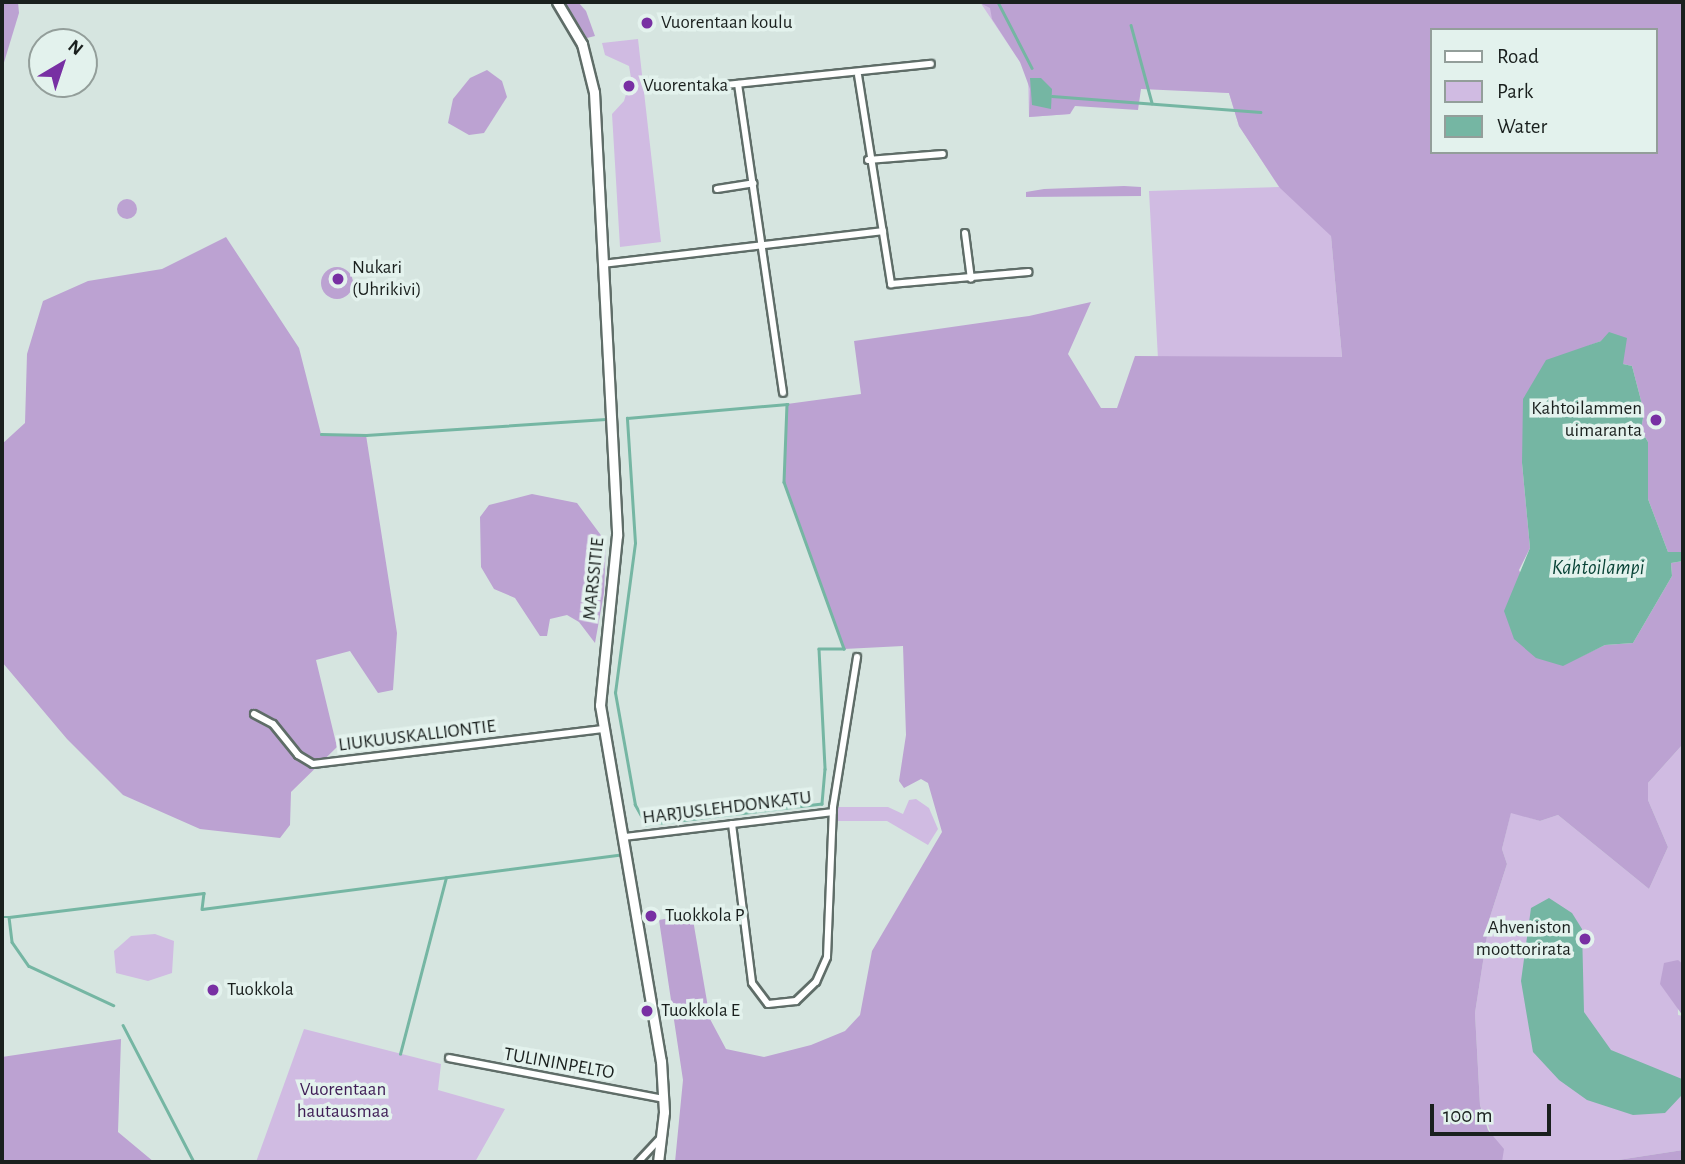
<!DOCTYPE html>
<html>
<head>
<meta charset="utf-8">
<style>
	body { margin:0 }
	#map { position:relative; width:1685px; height:1164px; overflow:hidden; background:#d6e5e0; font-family:"Alegreya Sans",sans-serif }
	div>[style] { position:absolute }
	.green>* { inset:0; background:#d0bbe2 }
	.forest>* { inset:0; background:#bca2d2 }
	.round { border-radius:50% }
	.water>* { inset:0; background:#75b6a3 }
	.stream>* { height:2.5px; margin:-1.25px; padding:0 1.25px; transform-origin:1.25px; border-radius:1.25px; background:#75b6a3 }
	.roads { filter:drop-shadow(2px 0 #5f6d68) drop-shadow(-2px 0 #5f6d68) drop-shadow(0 2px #5f6d68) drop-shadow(0 -2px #5f6d68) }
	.street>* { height:6px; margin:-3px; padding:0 3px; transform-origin:3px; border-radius:3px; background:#fff }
	.secondary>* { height:9px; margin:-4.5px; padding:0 4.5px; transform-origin:4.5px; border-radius:4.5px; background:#fff }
	.dots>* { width:19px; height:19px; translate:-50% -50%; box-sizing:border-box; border:4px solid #e3f2ed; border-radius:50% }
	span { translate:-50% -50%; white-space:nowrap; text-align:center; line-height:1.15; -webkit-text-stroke:7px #e3f2ed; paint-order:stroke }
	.poi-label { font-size:19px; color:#1a201e }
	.left { translate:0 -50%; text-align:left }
	.right { translate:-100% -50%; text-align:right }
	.street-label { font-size:19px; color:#1a201e }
	.park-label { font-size:19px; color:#3e1c55 }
	.water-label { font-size:21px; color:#094437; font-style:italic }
	.frame { position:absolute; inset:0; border:4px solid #1a201e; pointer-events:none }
	.legend { position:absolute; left:1430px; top:28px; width:228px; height:126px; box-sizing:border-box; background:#e3f2ed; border:2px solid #939e9a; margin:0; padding:9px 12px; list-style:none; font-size:21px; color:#1a201e }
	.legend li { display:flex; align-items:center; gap:14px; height:35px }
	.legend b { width:35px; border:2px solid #939e9a }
	.north { position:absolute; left:28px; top:28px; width:70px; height:70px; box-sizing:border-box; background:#e3f2ed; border:2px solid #939e9a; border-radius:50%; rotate:39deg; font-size:19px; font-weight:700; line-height:28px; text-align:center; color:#1a201e }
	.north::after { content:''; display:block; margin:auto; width:24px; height:32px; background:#7830a3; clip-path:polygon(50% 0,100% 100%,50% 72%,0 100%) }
	.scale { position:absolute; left:1430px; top:1104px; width:121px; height:32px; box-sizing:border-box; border:4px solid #1a201e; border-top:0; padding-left:9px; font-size:21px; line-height:24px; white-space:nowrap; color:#1a201e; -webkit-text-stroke:5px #e3f2ed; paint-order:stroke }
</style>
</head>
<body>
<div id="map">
	<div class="green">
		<div style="clip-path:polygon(980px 2px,1280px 2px,1331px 236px,1342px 358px,1158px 359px,1149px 191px,1279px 187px,1239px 126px,1229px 93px,1075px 81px,1070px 114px,1029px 117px,1028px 74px)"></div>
		<div style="clip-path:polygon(638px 39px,661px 242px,620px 247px,612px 114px,624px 101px,631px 78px,629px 66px,605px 55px,602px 43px)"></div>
		<div style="clip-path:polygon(1683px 744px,1683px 964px,1677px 960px,1678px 1015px,1683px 1016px,1683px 1150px,1605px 1162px,1502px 1162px,1480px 1105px,1475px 1013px,1490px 917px,1507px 864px,1502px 849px,1511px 812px,1540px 821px,1558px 815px,1649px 889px,1668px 847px,1648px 800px,1648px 783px)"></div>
		<div style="clip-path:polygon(916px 799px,929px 808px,938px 829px,928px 845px,887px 821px,834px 821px,833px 807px,888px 807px,903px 814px,909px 800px)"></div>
		<div style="clip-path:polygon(155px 934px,174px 941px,172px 973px,148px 981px,116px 973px,114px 951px,131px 936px)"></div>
		<div style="clip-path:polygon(304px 1029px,441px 1064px,438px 1090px,505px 1109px,475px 1162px,256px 1162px)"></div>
	</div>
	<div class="forest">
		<div style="clip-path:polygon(2px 2px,18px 2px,19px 13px,2px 69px)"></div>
		<div style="clip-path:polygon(565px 2px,578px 2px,586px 11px,595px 36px,587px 38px)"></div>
		<div style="clip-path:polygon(evenodd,978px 2px,1683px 2px,1683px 552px,1668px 552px,1648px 499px,1648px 442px,1641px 430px,1644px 412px,1632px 366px,1623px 364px,1622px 349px,1601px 341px,1588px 346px,1522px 463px,1530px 548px,1519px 570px,1563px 665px,1605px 645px,1633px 643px,1672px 576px,1671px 563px,1683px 561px,1683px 744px,1648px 783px,1648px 800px,1668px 847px,1649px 889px,1558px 815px,1540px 821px,1511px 813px,1502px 849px,1507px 864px,1490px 917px,1475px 1013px,1480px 1105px,1488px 1130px,1504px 1149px,1502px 1162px,675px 1162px,683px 1080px,659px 920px,692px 914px,710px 1019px,726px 1049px,764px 1057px,811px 1045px,845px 1031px,860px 1015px,872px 951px,942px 832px,928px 783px,921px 779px,904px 788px,899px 781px,906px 735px,903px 646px,844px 649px,784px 482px,787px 404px,861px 394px,854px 341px,1029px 316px,1091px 302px,1068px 354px,1101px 408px,1117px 408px,1135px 356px,1342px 357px,1331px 236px,1280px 188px,1239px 126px,1229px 93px,1141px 89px,1138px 110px,1075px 106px,1070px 114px,1029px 117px,1030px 89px,1020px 62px,992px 19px,990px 8px,978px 2px,1431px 30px,1655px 30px,1655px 152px,1431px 152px,1431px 30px)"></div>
		<div style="clip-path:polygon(487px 70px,502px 81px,507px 97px,484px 133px,469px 135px,448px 123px,453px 99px,470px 78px)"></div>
		<div style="clip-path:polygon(1124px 186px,1141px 187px,1141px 196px,1026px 197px,1026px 192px,1044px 189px)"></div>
		<div class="round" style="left:117px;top:199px;width:20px;height:20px"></div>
		<div style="clip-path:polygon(226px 237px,299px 348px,321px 434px,366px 435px,397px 633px,393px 690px,378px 693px,350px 651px,316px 660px,337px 747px,291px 792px,290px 825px,280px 838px,200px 829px,123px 795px,67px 739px,2px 662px,2px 444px,25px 423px,27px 354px,43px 301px,88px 281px,162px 269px)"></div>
		<div class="round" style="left:321px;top:267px;width:32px;height:32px"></div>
		<div style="clip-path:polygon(532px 494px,577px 503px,606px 542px,604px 593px,595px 643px,579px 622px,567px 615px,550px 619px,547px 636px,540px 636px,515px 598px,494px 589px,481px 567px,480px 517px,489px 505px)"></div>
		<div style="clip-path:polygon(1678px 960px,1683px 964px,1683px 1016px,1660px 984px,1664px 963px)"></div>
		<div style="clip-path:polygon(121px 1039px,118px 1132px,154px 1162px,2px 1162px,2px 1057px)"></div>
		<div style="clip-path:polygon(1683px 1150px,1683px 1162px,1605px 1162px)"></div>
	</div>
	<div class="water">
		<div style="clip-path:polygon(1030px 78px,1041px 78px,1052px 89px,1051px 109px,1032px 105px)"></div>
		<div style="clip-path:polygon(1609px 332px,1627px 338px,1623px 364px,1632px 366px,1644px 412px,1641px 430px,1648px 442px,1648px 499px,1668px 552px,1683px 552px,1683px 561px,1671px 563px,1672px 576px,1633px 643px,1605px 645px,1563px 666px,1536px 658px,1514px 639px,1504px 611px,1530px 548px,1522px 463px,1523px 399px,1546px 360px,1601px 341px)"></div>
		<div style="clip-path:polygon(1549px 898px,1572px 913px,1582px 929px,1584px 1012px,1611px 1050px,1682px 1079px,1681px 1096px,1665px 1113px,1633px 1115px,1587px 1100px,1559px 1080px,1533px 1052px,1521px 981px,1531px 908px)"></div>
	</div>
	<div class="stream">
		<div style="left:998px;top:2px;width:74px;rotate:62.7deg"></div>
		<div style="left:1131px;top:25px;width:81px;rotate:74.9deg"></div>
		<div style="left:1052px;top:96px;width:209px;rotate:4.4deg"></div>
		<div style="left:787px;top:404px;width:78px;rotate:92.2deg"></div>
		<div style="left:784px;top:482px;width:177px;rotate:70.2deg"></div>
		<div style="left:844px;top:649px;width:25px;rotate:180deg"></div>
		<div style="left:819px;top:649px;width:120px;rotate:87.1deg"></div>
		<div style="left:825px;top:769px;width:35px;rotate:95deg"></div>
		<div style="left:822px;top:804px;width:177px;rotate:173.2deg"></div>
		<div style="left:646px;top:825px;width:23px;rotate:-119deg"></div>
		<div style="left:635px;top:805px;width:114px;rotate:-100.1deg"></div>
		<div style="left:615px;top:693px;width:151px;rotate:-82.4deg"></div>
		<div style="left:635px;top:543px;width:125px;rotate:-93.7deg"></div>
		<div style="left:627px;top:418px;width:161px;rotate:-5deg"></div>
		<div style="left:321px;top:434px;width:45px;rotate:1.3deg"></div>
		<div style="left:366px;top:435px;width:240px;rotate:-3.8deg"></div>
		<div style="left:2px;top:917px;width:7px"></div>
		<div style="left:9px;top:917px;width:25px;rotate:83deg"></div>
		<div style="left:12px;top:942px;width:29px;rotate:55deg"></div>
		<div style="left:29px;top:966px;width:93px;rotate:24.9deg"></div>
		<div style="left:9px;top:917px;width:196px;rotate:-7deg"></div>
		<div style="left:204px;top:893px;width:16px;rotate:97deg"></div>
		<div style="left:202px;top:909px;width:420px;rotate:-7.4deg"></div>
		<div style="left:123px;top:1025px;width:154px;rotate:62.6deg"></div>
		<div style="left:400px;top:1054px;width:182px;rotate:-75.4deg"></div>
	</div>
	<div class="roads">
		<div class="street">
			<div style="left:858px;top:75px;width:212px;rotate:81deg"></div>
			<div style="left:891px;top:284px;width:138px;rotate:-5deg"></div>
			<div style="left:738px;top:84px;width:312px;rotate:81.7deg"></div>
			<div style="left:707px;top:87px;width:225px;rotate:-5.9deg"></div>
			<div style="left:868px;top:160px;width:75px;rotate:-4.6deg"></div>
			<div style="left:717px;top:189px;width:37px;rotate:-9deg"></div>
			<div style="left:965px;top:233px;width:46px;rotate:82.6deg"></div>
			<div style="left:603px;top:264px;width:282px;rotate:-6.7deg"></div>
			<div style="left:254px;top:714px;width:21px;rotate:28deg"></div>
			<div style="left:273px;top:724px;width:40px;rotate:51deg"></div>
			<div style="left:298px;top:755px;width:17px;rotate:31deg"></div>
			<div style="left:313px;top:764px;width:292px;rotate:-6.9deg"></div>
			<div style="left:732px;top:824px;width:160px;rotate:82.8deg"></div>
			<div style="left:752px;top:983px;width:26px;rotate:53deg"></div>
			<div style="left:768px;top:1004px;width:28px;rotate:-6deg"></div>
			<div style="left:796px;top:1001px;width:28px;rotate:-44deg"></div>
			<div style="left:816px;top:982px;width:27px;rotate:-66deg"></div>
			<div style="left:827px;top:957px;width:150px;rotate:-87.7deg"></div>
			<div style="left:833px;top:807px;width:152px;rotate:-80.9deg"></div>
			<div style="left:624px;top:837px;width:210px;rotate:-6.8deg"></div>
			<div style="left:449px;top:1058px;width:218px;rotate:10.8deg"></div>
			<div style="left:638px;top:1162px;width:34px;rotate:-47deg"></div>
		</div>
		<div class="secondary">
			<div style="left:557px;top:2px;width:49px;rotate:59.2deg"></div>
			<div style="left:582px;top:44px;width:49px;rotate:76deg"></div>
			<div style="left:594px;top:92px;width:444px;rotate:87deg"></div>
			<div style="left:617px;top:535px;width:171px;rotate:95.7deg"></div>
			<div style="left:600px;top:705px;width:361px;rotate:80.3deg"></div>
			<div style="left:661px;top:1061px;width:51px;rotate:86.6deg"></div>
			<div style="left:664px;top:1112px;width:50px;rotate:96.8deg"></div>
		</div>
	</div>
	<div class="dots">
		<div style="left:647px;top:23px;background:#7830a3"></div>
		<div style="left:629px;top:86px;background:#7830a3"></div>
		<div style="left:338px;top:279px;background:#7830a3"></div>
		<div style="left:1656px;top:420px;background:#7830a3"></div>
		<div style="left:651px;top:916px;background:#7830a3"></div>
		<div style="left:1585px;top:939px;background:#7830a3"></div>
		<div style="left:213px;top:990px;background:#7830a3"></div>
		<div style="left:647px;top:1011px;background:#7830a3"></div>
	</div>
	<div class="poi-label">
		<span class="left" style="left:661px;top:23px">Vuorentaan koulu</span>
		<span class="left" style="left:643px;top:86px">Vuorentaka</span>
		<span class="left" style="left:352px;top:279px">Nukari<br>(Uhrikivi)</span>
		<span class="right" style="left:1642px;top:420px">Kahtoilammen<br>uimaranta</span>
		<span class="left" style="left:665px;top:916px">Tuokkola P</span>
		<span class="right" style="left:1571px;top:939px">Ahveniston<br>moottorirata</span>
		<span class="left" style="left:227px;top:990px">Tuokkola</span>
		<span class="left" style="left:661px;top:1011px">Tuokkola E</span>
	</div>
	<div class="street-label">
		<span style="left:594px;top:579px;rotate:-84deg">MARSSITIE</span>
		<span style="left:417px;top:736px;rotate:-7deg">LIUKUUSKALLIONTIE</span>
		<span style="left:727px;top:808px;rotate:-7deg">HARJUSLEHDONKATU</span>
		<span style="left:559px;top:1064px;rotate:10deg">TULININPELTO</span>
	</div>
	<div class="park-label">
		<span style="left:343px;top:1101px">Vuorentaan<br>hautausmaa</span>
	</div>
	<div class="water-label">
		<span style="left:1598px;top:568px">Kahtoilampi</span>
	</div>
	<div class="frame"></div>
	<ul class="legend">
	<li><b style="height:9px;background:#fff"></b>Road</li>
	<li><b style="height:19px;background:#d0bbe2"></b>Park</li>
	<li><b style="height:19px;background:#75b6a3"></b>Water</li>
	</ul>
	<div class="north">N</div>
	<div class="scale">100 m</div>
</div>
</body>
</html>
